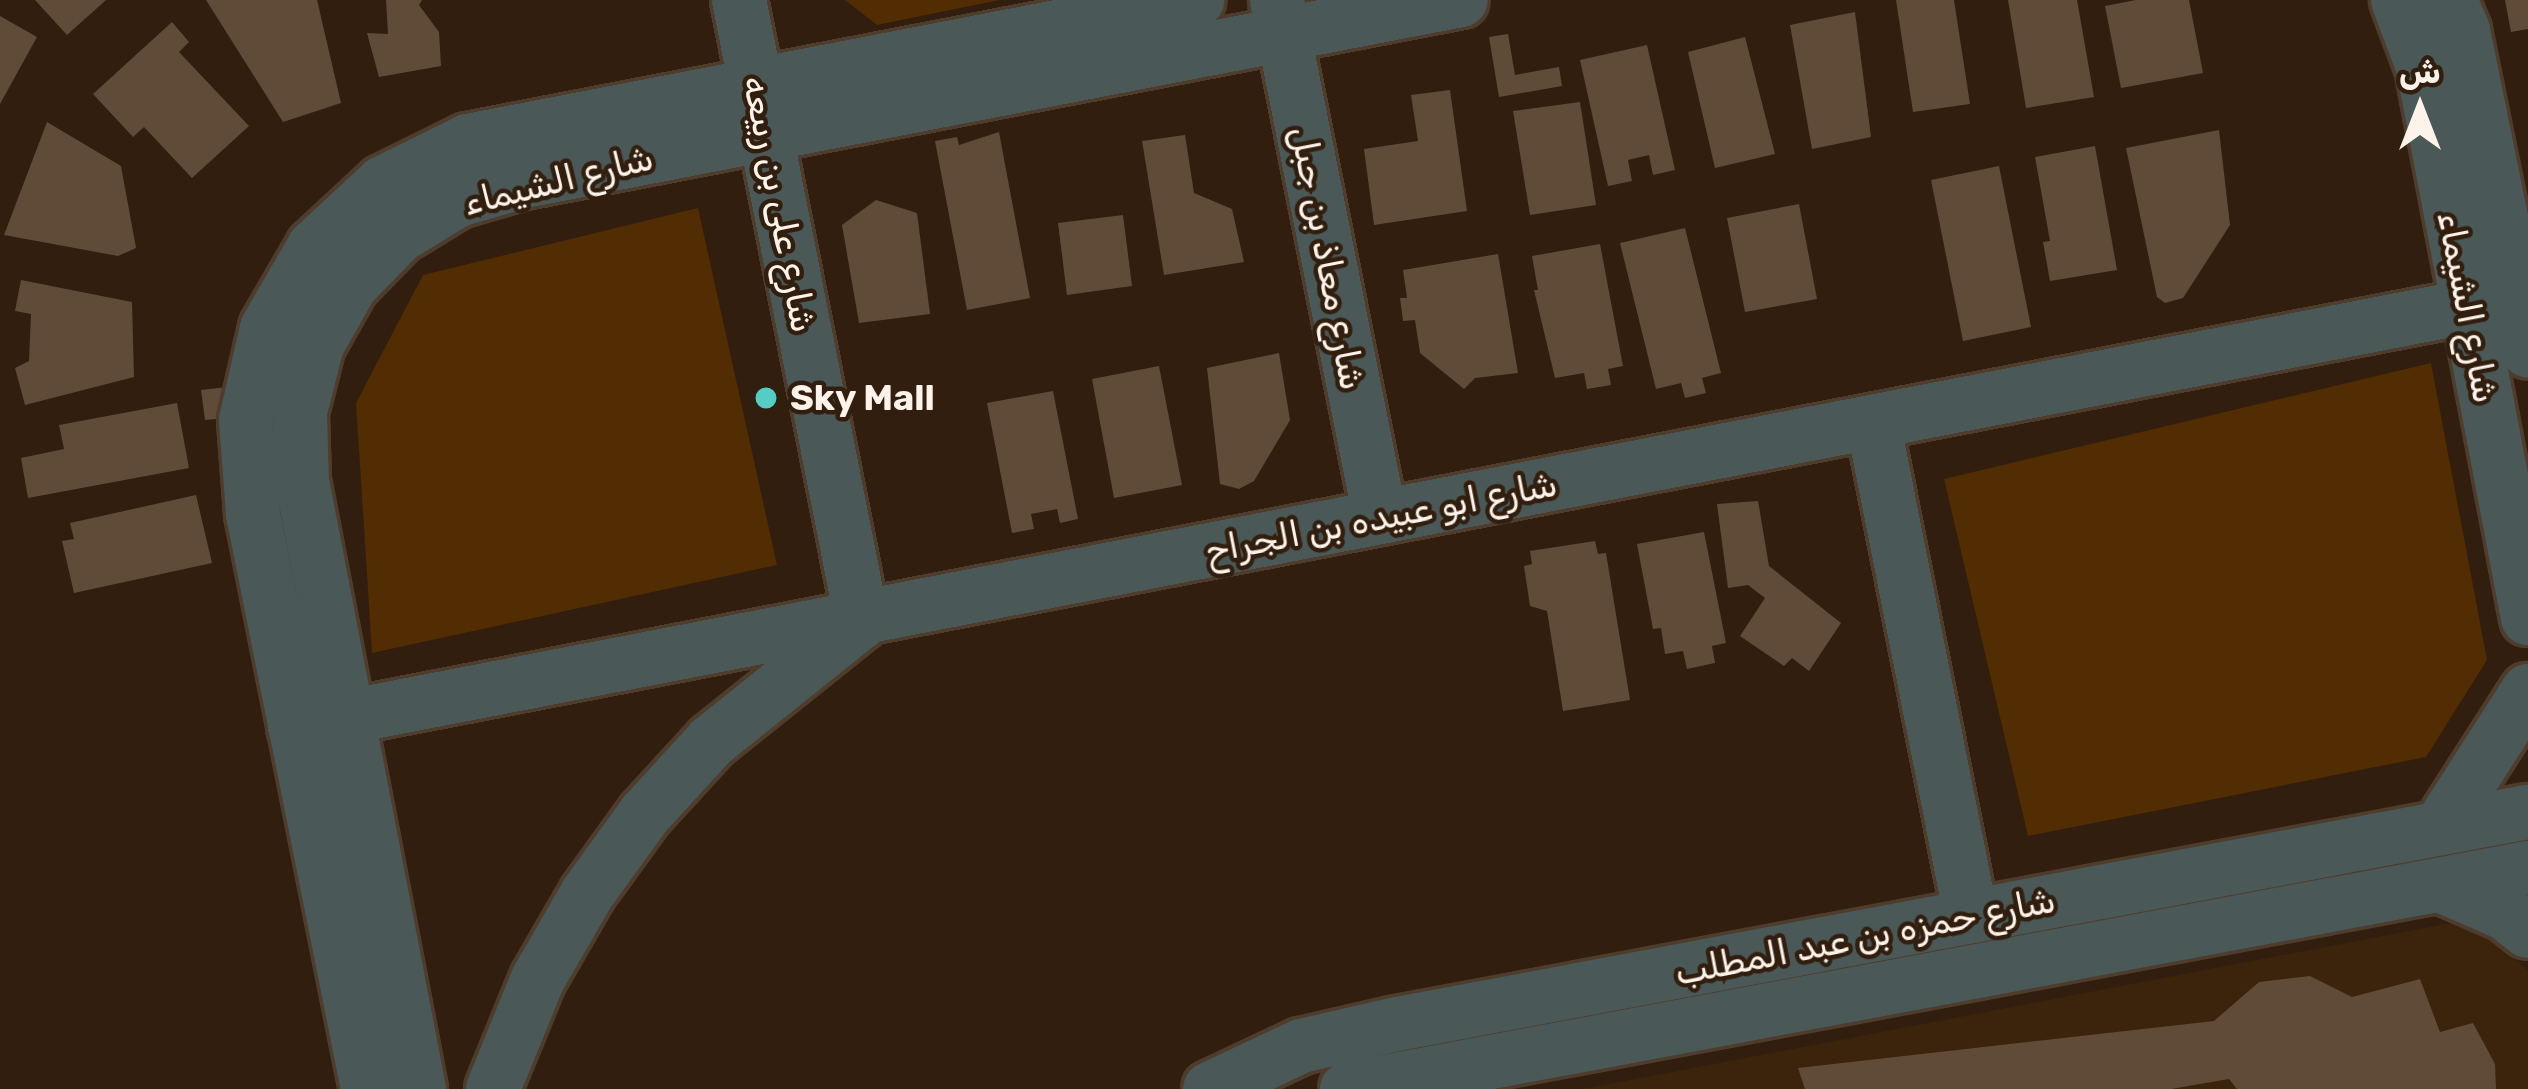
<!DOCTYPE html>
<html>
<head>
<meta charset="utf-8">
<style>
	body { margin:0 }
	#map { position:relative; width:2528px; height:1089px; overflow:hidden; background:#311e0e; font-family:Rubik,Cairo,sans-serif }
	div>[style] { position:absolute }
	.built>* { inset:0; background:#3b230c }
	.green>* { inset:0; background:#522c02 }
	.building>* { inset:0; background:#604b39 }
	.roads { filter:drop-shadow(3px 0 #4e3c2d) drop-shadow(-3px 0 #4e3c2d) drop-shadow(0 3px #4e3c2d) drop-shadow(0 -3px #4e3c2d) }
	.minor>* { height:54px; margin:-27px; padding:0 27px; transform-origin:27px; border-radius:27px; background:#4a5958 }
	.dots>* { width:33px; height:33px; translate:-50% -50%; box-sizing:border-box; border:6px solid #311e0e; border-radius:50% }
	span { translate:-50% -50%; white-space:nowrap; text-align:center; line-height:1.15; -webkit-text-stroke:9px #311e0e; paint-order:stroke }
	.street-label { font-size:36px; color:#fdf3ea }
	.poi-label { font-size:36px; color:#fdf3ea; font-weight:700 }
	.left { translate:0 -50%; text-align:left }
	.north { position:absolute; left:2360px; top:48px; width:120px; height:120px; -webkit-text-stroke:9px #311e0e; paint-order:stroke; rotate:0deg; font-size:33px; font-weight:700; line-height:48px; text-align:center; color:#fdf3ea }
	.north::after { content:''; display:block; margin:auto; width:42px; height:54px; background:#fdf3ea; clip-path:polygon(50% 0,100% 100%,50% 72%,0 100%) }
</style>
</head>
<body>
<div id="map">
	<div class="built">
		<div style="clip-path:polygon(2466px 920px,2528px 970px,2528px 1089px,1583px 1089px)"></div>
	</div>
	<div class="green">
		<div style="clip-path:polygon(845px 0,1000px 0,877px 25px)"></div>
		<div style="clip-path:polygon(698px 208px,777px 565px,372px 653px,356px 403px,423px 275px)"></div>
		<div style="clip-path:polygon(2431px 363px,2487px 660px,2426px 757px,2028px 836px,1944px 479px)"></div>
	</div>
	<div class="building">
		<div style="clip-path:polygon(35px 0,106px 0,67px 35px)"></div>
		<div style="clip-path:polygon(206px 0,317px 0,341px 103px,283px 122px)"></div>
		<div style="clip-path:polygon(386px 0,422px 0,419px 5px,439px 32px,441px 66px,379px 77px,367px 33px,388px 34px)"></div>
		<div style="clip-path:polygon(1896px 0,1954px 0,1970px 104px,1913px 112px)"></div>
		<div style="clip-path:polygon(2008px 0,2077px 0,2094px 97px,2026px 108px)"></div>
		<div style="clip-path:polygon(2136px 0,2189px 0,2203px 73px,2121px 88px,2105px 6px)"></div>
		<div style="clip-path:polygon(2505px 0,2528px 0,2528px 29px,2511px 32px)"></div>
		<div style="clip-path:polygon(1855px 12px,1871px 137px,1812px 149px,1790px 25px)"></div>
		<div style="clip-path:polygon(0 16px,37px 37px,0 104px)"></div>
		<div style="clip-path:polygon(172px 22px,189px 42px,179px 52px,249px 126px,192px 178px,144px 127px,133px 137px,93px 94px)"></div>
		<div style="clip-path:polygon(1508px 34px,1515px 75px,1559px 67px,1562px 86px,1499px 97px,1489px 37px)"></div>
		<div style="clip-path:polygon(1745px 37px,1775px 154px,1715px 168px,1688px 52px)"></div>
		<div style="clip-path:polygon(1647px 45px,1675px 170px,1653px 175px,1649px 155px,1628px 160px,1632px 181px,1608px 186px,1580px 60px)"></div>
		<div style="clip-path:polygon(1450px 90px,1467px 211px,1374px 225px,1364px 149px,1418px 141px,1411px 95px)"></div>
		<div style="clip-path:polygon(1580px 102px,1596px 205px,1530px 215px,1513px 111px)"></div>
		<div style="clip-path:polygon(47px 122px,121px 166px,136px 248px,118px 256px,4px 235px)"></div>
		<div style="clip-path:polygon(2219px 130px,2230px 225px,2183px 298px,2165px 303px,2157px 297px,2126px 148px)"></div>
		<div style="clip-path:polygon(999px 132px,1030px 298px,967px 310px,935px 141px,957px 137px,959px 145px)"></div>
		<div style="clip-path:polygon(1185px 135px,1194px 193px,1232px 209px,1244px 262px,1164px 275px,1142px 141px)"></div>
		<div style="clip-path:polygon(2095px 146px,2117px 270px,2050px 281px,2043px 242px,2050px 241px,2035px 157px)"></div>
		<div style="clip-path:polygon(1999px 166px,2031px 327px,1963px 341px,1931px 180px)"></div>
		<div style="clip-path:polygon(876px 200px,917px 213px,930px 314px,859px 323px,842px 225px)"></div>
		<div style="clip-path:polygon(1799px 204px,1817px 299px,1745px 312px,1727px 218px)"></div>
		<div style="clip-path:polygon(1123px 215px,1132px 286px,1067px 295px,1058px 223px)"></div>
		<div style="clip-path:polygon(1685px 228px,1721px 373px,1702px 378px,1706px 393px,1685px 398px,1681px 383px,1656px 389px,1620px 243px)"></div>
		<div style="clip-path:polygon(1600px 244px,1623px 366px,1608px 369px,1611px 385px,1587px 389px,1584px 373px,1555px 378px,1534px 290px,1538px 290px,1532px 256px)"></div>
		<div style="clip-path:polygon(1498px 254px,1518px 373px,1475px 378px,1464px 389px,1420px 353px,1415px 320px,1403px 321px,1400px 298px,1407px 298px,1403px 270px)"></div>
		<div style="clip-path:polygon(21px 280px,132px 302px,134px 377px,25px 405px,15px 368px,29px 361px,31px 314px,15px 311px)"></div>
		<div style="clip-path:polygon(1279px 353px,1290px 420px,1254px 481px,1239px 489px,1220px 484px,1207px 368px)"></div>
		<div style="clip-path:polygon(1159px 366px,1182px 485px,1114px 498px,1092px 379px)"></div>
		<div style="clip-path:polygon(236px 386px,238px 417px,205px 420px,201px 390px)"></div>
		<div style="clip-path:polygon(1053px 391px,1078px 519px,1060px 523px,1057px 509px,1031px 514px,1034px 529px,1012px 533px,987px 403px)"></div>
		<div style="clip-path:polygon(177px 403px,189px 468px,28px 498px,21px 458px,64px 449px,59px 425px)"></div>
		<div style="clip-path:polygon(196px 495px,212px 563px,74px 593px,62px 541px,74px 539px,70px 523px)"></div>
		<div style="clip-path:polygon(1758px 501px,1769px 566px,1841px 623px,1809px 671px,1792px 658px,1784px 666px,1740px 636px,1765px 598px,1748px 585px,1728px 588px,1717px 504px)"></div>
		<div style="clip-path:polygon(1704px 532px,1726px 643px,1712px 646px,1715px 663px,1687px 669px,1683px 651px,1665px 654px,1661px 628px,1653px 629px,1637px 544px)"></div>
		<div style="clip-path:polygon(1595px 541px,1598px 554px,1606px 553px,1630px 700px,1563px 711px,1547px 611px,1530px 606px,1524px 566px,1532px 564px,1530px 551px)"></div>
		<div style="clip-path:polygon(2310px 976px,2352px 997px,2420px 979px,2440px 1032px,2473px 1023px,2495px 1064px,2496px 1089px,2237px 1089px,2229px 1079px,2171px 1089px,1805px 1089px,1798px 1068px,2214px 1021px,2259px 982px)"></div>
	</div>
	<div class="roads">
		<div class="minor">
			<div style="left:2398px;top:0;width:72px;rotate:69.5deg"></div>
			<div style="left:2423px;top:67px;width:561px;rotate:79.21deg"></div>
			<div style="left:2450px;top:0;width:34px;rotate:67deg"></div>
			<div style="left:2463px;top:31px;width:326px;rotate:78.5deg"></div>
			<div style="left:1277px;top:1px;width:526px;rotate:78.71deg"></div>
			<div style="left:1873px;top:422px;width:504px;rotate:78.78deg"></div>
			<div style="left:295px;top:727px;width:2274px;rotate:-10.95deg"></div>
			<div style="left:2440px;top:828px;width:163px;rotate:-57.3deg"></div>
			<div style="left:2440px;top:885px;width:71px;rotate:23.3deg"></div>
			<div style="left:2505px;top:913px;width:29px;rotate:38deg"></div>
			<div style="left:368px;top:1089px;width:586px;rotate:-101.31deg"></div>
			<div style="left:253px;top:514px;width:94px;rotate:-94.3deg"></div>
			<div style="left:246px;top:420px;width:94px;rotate:-77.1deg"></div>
			<div style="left:267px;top:328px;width:94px;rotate:-59.9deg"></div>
			<div style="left:314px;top:247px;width:94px;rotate:-42.8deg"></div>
			<div style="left:383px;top:183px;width:95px;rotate:-26.3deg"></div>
			<div style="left:468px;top:141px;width:743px;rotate:-10.95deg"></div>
			<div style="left:419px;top:1089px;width:619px;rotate:-100.89deg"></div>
			<div style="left:302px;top:481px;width:69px;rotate:-91.7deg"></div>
			<div style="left:300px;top:412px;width:69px;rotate:-75.8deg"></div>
			<div style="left:317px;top:345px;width:69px;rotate:-60.5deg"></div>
			<div style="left:351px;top:285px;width:69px;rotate:-45.6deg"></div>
			<div style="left:399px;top:236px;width:69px;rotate:-31.4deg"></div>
			<div style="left:458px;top:200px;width:69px;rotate:-16.1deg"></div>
			<div style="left:524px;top:181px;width:954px;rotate:-10.93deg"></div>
			<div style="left:493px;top:1089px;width:119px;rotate:-67.8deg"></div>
			<div style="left:538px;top:979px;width:98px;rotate:-60deg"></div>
			<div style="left:587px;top:894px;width:99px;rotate:-54.1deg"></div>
			<div style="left:645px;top:814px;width:99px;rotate:-47.5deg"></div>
			<div style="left:712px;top:741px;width:192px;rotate:-38.7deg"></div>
			<div style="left:862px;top:621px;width:633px;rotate:-101.2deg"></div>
			<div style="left:1210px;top:1089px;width:101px;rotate:-25.3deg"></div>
			<div style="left:1301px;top:1046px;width:98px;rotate:-12.9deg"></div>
			<div style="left:1397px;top:1024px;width:1151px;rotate:-10.62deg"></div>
			<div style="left:1347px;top:1089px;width:1201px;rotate:-10.6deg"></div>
		</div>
	</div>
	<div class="dots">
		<div style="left:766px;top:398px;background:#54cdc7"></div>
	</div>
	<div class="street-label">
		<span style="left:558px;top:180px;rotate:-14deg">شارع الشيماء</span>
		<span style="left:780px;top:204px;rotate:79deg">شارع على بن ربيعه</span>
		<span style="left:1328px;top:258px;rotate:79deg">شارع معاذ بن جبل</span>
		<span style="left:2468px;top:307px;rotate:79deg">شارع الشيماء</span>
		<span style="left:1381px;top:517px;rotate:-11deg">شارع ابو عبيده بن الجراح</span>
		<span style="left:1865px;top:936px;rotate:-11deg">شارع حمزه بن عبد المطلب</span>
	</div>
	<div class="poi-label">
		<span class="left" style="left:790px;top:398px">Sky Mall</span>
	</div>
	<div class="north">ش</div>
</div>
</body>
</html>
